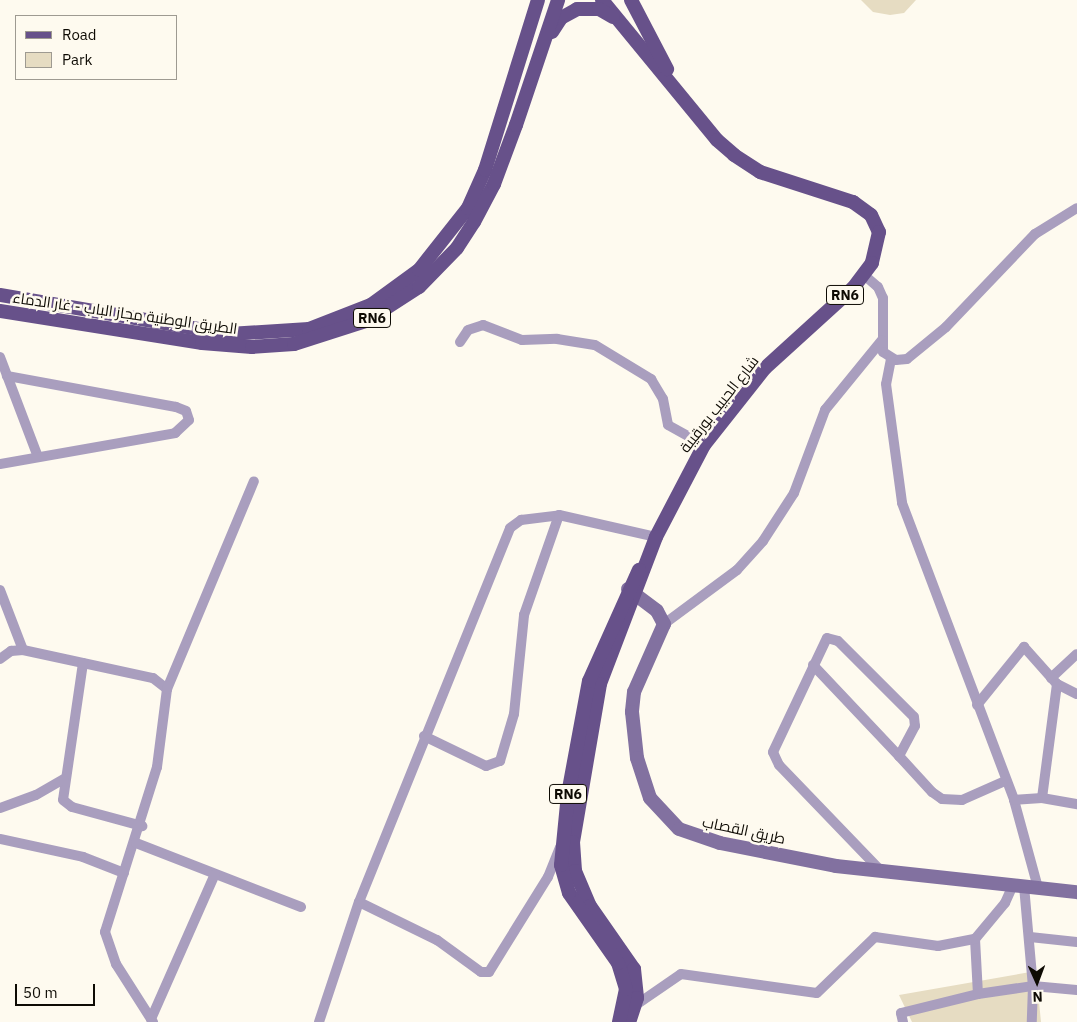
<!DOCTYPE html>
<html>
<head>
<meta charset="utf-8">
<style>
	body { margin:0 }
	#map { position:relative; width:1077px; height:1022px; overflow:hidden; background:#fefaef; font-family:"IBM Plex Sans",Cairo,sans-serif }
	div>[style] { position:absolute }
	.green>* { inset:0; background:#e6dcc2 }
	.minor>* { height:10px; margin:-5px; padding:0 5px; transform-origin:5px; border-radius:5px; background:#a99ebe }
	.secondary>* { height:14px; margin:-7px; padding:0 7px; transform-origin:7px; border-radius:7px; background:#8271a0 }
	.primary>* { height:14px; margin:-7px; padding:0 7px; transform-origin:7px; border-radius:7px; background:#67518a }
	span { translate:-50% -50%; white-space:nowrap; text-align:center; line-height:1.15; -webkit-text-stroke:5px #fefaef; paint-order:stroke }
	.shield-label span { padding:1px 4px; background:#fefaef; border:1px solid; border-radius:4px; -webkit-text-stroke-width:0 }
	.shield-label { font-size:14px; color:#0e0b04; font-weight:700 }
	.street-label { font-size:15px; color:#0e0b04 }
	.legend { position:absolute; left:15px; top:15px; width:162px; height:65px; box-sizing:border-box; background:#fefaef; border:1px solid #9e9a91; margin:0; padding:6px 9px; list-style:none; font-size:15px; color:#0e0b04 }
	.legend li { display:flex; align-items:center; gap:10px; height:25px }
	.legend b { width:25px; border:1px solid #9e9a91 }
	.north { position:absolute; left:1012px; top:957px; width:50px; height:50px; -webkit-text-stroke:4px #fefaef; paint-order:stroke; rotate:178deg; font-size:14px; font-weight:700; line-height:20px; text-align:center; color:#0e0b04 }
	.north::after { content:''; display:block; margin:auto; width:18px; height:22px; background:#0e0b04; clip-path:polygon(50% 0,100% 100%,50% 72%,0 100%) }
	.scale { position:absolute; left:15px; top:984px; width:80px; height:22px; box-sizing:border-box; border:2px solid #0e0b04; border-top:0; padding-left:6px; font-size:15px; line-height:18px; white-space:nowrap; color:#0e0b04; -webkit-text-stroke:4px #fefaef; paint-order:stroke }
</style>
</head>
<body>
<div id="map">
	<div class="green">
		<div style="clip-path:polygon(861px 0,916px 0,904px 13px,890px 15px,873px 12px)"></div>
		<div style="clip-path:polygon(1036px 971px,1041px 1022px,912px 1022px,899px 995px)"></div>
	</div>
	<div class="minor">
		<div style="left:864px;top:275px;width:18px;rotate:41deg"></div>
		<div style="left:878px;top:287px;width:12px;rotate:66deg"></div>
		<div style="left:883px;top:298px;width:54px;rotate:90deg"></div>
		<div style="left:883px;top:352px;width:15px;rotate:32deg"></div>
		<div style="left:896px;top:360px;width:11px;rotate:-5deg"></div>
		<div style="left:907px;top:359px;width:50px;rotate:-39.4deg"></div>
		<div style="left:946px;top:327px;width:129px;rotate:-46.3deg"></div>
		<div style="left:1035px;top:234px;width:49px;rotate:-31.8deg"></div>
		<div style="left:460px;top:342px;width:14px;rotate:-56deg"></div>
		<div style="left:468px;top:330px;width:16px;rotate:-18deg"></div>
		<div style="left:483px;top:325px;width:42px;rotate:21deg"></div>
		<div style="left:522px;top:340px;width:35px;rotate:-2deg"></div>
		<div style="left:557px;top:339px;width:38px;rotate:9deg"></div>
		<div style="left:595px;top:345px;width:66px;rotate:31.3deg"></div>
		<div style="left:651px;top:379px;width:23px;rotate:59deg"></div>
		<div style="left:663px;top:399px;width:26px;rotate:79deg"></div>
		<div style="left:668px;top:425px;width:41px;rotate:29.1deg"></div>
		<div style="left:0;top:357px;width:107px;rotate:69.2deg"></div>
		<div style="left:891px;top:359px;width:25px;rotate:101deg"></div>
		<div style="left:886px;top:384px;width:120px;rotate:82.3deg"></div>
		<div style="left:902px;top:503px;width:317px;rotate:69.3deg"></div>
		<div style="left:1014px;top:800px;width:91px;rotate:74.7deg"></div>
		<div style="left:0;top:464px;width:178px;rotate:-10deg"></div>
		<div style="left:175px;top:433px;width:19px;rotate:-43deg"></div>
		<div style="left:189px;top:420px;width:9px;rotate:-108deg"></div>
		<div style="left:186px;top:411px;width:11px;rotate:-158deg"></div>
		<div style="left:176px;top:407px;width:172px;rotate:-169.6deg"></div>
		<div style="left:0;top:590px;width:64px;rotate:69deg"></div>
		<div style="left:664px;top:624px;width:91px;rotate:-36.5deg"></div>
		<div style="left:737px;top:570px;width:39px;rotate:-48deg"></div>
		<div style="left:763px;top:541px;width:57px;rotate:-57.1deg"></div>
		<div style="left:794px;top:493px;width:89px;rotate:-69.5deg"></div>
		<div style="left:825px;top:410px;width:90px;rotate:-50.8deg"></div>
		<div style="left:0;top:659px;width:14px;rotate:-36deg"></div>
		<div style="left:11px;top:651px;width:12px;rotate:-5deg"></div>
		<div style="left:23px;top:650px;width:133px;rotate:12.2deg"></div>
		<div style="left:153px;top:678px;width:18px;rotate:38deg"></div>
		<div style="left:167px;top:689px;width:79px;rotate:97.3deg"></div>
		<div style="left:157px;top:767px;width:173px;rotate:107.5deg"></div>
		<div style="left:105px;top:932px;width:34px;rotate:71deg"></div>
		<div style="left:116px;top:964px;width:69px;rotate:57.5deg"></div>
		<div style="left:83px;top:663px;width:138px;rotate:98.3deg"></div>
		<div style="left:63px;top:800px;width:11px;rotate:38deg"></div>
		<div style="left:72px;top:807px;width:73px;rotate:15.2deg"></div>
		<div style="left:813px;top:665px;width:125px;rotate:46.6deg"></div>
		<div style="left:1051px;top:678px;width:35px;rotate:-43deg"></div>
		<div style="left:167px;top:689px;width:225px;rotate:-67.3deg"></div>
		<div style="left:977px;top:705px;width:75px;rotate:-51deg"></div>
		<div style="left:1024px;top:647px;width:50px;rotate:48.3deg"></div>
		<div style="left:1057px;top:684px;width:22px;rotate:27deg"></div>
		<div style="left:424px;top:736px;width:69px;rotate:25.8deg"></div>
		<div style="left:486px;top:766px;width:15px;rotate:-20deg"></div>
		<div style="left:500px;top:761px;width:49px;rotate:-73.4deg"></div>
		<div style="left:514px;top:714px;width:100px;rotate:-84.2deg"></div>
		<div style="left:524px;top:615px;width:106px;rotate:-70.7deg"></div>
		<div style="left:1042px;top:798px;width:115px;rotate:-82.5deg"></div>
		<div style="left:1014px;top:800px;width:28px;rotate:-4deg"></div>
		<div style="left:1042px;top:798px;width:36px;rotate:10deg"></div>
		<div style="left:0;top:808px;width:38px;rotate:-20deg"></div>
		<div style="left:36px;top:795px;width:32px;rotate:-30deg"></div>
		<div style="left:0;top:839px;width:85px;rotate:12.2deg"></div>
		<div style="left:83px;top:857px;width:44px;rotate:21.3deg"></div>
		<div style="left:136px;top:843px;width:177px;rotate:21.2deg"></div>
		<div style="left:881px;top:871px;width:147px;rotate:-133.9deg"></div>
		<div style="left:779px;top:765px;width:14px;rotate:-115deg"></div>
		<div style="left:773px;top:752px;width:126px;rotate:-64.7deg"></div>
		<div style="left:827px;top:638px;width:11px;rotate:15deg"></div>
		<div style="left:838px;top:641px;width:107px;rotate:45deg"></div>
		<div style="left:914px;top:717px;width:9px;rotate:84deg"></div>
		<div style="left:915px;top:726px;width:34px;rotate:118deg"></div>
		<div style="left:899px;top:756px;width:49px;rotate:47.5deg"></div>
		<div style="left:932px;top:792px;width:12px;rotate:35deg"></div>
		<div style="left:942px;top:799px;width:20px;rotate:3deg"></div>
		<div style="left:962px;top:800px;width:47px;rotate:-23.8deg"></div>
		<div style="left:1024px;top:886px;width:100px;rotate:84.9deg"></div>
		<div style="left:1033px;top:986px;width:44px;rotate:5.2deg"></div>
		<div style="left:359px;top:902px;width:87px;rotate:26deg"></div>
		<div style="left:437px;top:940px;width:54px;rotate:36deg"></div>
		<div style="left:481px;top:972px;width:8px"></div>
		<div style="left:489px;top:972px;width:112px;rotate:-58.2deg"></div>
		<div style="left:548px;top:877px;width:32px;rotate:-68deg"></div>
		<div style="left:1030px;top:937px;width:47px;rotate:6.1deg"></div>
		<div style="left:975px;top:939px;width:55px;rotate:86.9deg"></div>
		<div style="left:633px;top:1007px;width:58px;rotate:-34.5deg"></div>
		<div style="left:681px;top:974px;width:137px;rotate:8deg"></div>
		<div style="left:817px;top:993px;width:81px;rotate:-44deg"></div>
		<div style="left:875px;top:937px;width:64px;rotate:8.1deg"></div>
		<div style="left:938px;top:946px;width:38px;rotate:-11deg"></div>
		<div style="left:975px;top:939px;width:47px;rotate:-50.2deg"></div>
		<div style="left:1005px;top:903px;width:20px;rotate:-66deg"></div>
		<div style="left:151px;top:1019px;width:158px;rotate:-66.2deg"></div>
		<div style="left:319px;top:1022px;width:126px;rotate:-71.6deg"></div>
		<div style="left:359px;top:902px;width:403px;rotate:-68deg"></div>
		<div style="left:510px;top:528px;width:14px;rotate:-36deg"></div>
		<div style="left:521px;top:520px;width:38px;rotate:-7deg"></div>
		<div style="left:559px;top:515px;width:99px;rotate:12.8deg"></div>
		<div style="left:903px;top:1022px;width:9px;rotate:-103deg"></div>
		<div style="left:901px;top:1013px;width:79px;rotate:-13.9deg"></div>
		<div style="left:978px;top:994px;width:56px;rotate:-8.3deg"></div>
		<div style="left:1033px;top:986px;width:36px;rotate:92deg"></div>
	</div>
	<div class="secondary">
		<div style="left:628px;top:589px;width:36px;rotate:37deg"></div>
		<div style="left:657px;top:611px;width:15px;rotate:62deg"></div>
		<div style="left:664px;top:624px;width:74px;rotate:113.8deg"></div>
		<div style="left:634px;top:692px;width:20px;rotate:96deg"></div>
		<div style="left:632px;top:712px;width:46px;rotate:83.8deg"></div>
		<div style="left:637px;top:758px;width:42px;rotate:72deg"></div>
		<div style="left:650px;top:798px;width:42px;rotate:46.9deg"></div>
		<div style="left:679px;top:829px;width:43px;rotate:18.9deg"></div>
		<div style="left:720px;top:843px;width:118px;rotate:11.2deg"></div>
		<div style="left:836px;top:866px;width:242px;rotate:6.2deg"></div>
	</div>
	<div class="primary">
		<div style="left:602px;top:0;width:181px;rotate:50.6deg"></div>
		<div style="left:717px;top:140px;width:23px;rotate:41deg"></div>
		<div style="left:734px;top:155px;width:31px;rotate:33deg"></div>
		<div style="left:760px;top:172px;width:98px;rotate:17.9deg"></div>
		<div style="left:853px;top:202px;width:22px;rotate:36deg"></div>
		<div style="left:871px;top:215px;width:19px;rotate:65deg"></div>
		<div style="left:879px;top:232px;width:32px;rotate:103deg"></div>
		<div style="left:872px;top:263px;width:31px;rotate:127deg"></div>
		<div style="left:853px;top:288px;width:119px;rotate:137.7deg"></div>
		<div style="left:765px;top:368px;width:98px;rotate:128.4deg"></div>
		<div style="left:704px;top:445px;width:104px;rotate:117.6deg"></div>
		<div style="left:656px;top:537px;width:157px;rotate:110.9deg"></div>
		<div style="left:600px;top:684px;width:160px;rotate:99.7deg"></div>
		<div style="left:573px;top:842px;width:29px;rotate:86deg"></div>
		<div style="left:575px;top:871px;width:38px;rotate:67deg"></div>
		<div style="left:590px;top:906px;width:77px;rotate:55.1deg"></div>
		<div style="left:634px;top:969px;width:29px;rotate:84deg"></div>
		<div style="left:637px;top:998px;width:25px;rotate:108deg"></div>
		<div style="left:631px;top:0;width:78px;rotate:62.4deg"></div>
		<div style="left:552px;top:32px;width:17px;rotate:-57deg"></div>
		<div style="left:561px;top:18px;width:18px;rotate:-29deg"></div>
		<div style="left:577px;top:9px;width:22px"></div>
		<div style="left:599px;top:9px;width:16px;rotate:30deg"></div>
		<div style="left:0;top:295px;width:232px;rotate:9.7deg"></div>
		<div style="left:229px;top:334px;width:80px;rotate:-3.6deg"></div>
		<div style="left:309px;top:329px;width:66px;rotate:-21.2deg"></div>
		<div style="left:371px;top:305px;width:59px;rotate:-36.1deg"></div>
		<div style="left:419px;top:270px;width:79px;rotate:-51.7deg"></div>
		<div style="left:468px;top:208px;width:42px;rotate:-65.9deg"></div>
		<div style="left:485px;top:170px;width:178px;rotate:-72.7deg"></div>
		<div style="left:0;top:311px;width:205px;rotate:9deg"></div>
		<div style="left:202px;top:343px;width:50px;rotate:4.6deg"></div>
		<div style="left:252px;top:347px;width:42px;rotate:-4.1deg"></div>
		<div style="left:294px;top:344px;width:76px;rotate:-17.7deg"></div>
		<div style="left:366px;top:321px;width:63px;rotate:-32.7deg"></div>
		<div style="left:419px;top:287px;width:54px;rotate:-45.7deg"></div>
		<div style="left:457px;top:248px;width:31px;rotate:-57deg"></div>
		<div style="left:474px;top:222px;width:43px;rotate:-62.2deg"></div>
		<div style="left:494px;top:184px;width:63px;rotate:-69.6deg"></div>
		<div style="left:516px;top:125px;width:132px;rotate:-71.4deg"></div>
		<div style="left:619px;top:1022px;width:34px;rotate:-78deg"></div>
		<div style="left:626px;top:989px;width:27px;rotate:-107deg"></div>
		<div style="left:618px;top:963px;width:85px;rotate:-125deg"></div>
		<div style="left:569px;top:893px;width:29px;rotate:-106deg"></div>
		<div style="left:561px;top:865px;width:71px;rotate:-84.4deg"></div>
		<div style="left:568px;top:794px;width:115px;rotate:-79.5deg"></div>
		<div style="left:589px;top:681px;width:122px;rotate:-65.8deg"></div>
	</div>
	<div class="shield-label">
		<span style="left:845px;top:295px">RN6</span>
		<span style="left:372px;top:318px">RN6</span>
		<span style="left:568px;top:794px">RN6</span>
	</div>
	<div class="street-label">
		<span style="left:125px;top:313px;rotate:8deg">الطريق الوطنية مجاز الباب - غار الدماء</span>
		<span style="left:719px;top:404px;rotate:-52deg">شارع الحبيب بورقيبة</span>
		<span style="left:744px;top:830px;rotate:12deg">طريق القصاب</span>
	</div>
	<ul class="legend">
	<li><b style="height:6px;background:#67518a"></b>Road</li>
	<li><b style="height:14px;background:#e6dcc2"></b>Park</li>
	</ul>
	<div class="north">N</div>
	<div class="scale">50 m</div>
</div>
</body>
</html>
